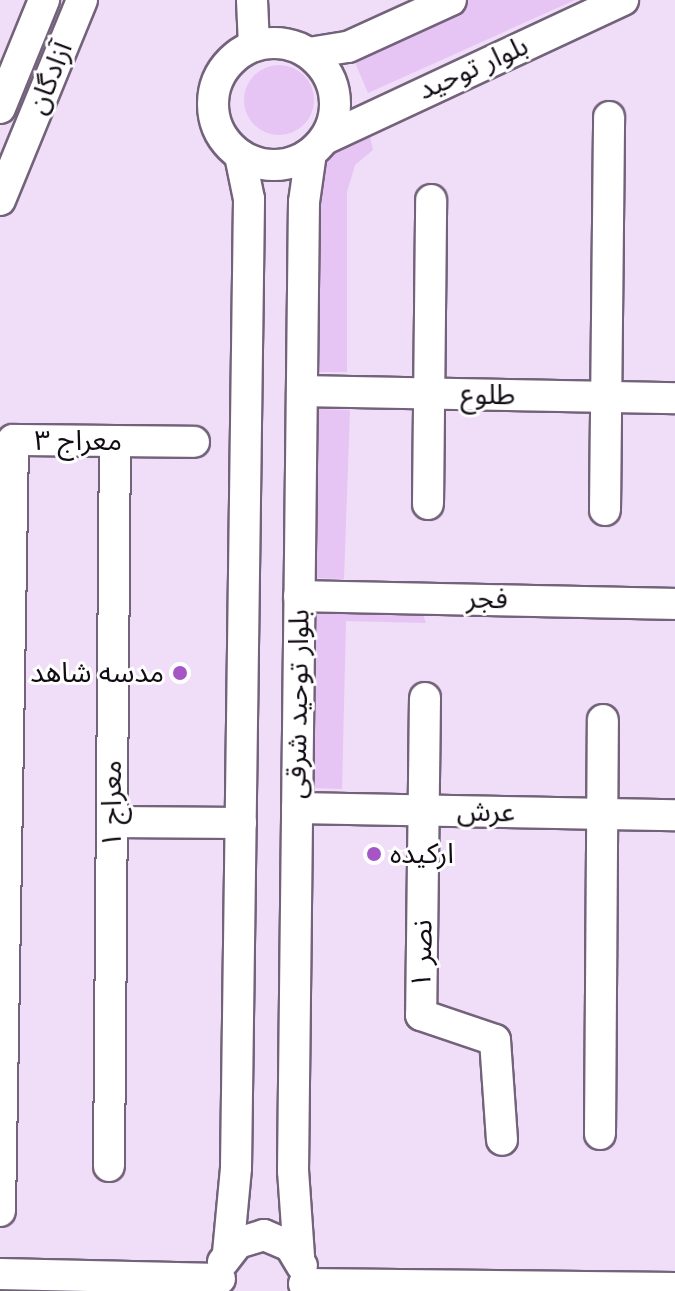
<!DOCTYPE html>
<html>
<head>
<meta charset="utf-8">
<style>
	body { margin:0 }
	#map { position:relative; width:675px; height:1291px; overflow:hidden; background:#f0ddf8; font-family:"DM Sans","Noto Sans Arabic",sans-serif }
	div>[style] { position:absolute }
	.green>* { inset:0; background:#e6c5f4 }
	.round { border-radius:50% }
	.roads { filter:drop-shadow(2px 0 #73637a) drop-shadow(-2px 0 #73637a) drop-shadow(0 2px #73637a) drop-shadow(0 -2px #73637a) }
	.minor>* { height:30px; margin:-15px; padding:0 15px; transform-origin:15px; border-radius:15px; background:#fff }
	.minor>.ring { margin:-15px; padding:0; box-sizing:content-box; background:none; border:30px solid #fff; border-radius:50% }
	.dots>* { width:22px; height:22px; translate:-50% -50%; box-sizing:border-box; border:4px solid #fff; border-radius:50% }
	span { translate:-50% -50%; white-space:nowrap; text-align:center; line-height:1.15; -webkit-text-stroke:6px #fff; paint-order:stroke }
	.street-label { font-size:28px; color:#120c14 }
	.poi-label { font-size:28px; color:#120c14 }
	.right { translate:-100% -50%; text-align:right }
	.left { translate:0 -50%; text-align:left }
</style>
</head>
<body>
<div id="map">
	<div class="green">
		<div style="clip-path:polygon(467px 0,575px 0,368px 93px,351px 53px)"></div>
		<div class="round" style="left:244px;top:65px;width:70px;height:70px"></div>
		<div style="clip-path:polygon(359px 130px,370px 137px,373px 150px,355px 165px,347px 192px,347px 372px,315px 372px,315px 183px,326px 153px)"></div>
		<div style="clip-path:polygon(317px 409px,350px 410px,344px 579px,311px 578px)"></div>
		<div style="clip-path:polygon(315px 605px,420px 607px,426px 623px,346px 621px,342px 789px,311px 788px)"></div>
	</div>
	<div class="roads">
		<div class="minor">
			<div style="left:252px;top:0;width:46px;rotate:87.5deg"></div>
			<div class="ring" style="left:213px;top:43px;width:92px;height:92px"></div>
			<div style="left:309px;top:53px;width:39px;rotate:-9deg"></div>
			<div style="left:348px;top:47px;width:113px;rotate:-24.5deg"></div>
			<div style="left:0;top:108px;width:117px;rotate:-67.8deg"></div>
			<div style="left:325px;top:139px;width:329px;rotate:-25deg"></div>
			<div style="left:0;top:200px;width:216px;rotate:-67.7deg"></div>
			<div style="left:302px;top:391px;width:373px;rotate:1.1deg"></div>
			<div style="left:428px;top:504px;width:304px;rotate:-89.4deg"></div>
			<div style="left:605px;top:510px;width:393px;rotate:-89.4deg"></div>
			<div style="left:299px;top:596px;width:376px;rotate:1.2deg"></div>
			<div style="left:425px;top:698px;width:317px;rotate:90.7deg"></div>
			<div style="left:421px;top:1015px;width:78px;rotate:18.7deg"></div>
			<div style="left:495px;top:1040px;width:100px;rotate:86deg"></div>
			<div style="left:297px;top:808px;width:378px;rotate:1.1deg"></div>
			<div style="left:112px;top:822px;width:129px;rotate:0.4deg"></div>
			<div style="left:600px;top:1134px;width:414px;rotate:-89.6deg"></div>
			<div style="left:109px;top:1166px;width:725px;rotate:-89.53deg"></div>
			<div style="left:0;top:1211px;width:771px;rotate:-89.03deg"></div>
			<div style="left:13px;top:440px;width:181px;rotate:0.6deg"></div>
			<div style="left:228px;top:1253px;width:85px;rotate:-84.6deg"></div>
			<div style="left:236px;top:1168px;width:969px;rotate:-89.23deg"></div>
			<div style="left:249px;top:199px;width:45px;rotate:-101.6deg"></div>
			<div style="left:299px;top:1256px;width:85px;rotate:-94deg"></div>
			<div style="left:293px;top:1171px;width:969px;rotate:-89.35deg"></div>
			<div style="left:304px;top:202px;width:49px;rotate:-81.9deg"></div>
			<div style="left:223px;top:1262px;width:24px;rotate:-52deg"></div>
			<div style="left:238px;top:1243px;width:27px;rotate:-17deg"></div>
			<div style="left:264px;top:1235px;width:28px;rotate:23deg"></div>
			<div style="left:290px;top:1246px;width:23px;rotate:59deg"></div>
			<div style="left:0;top:1274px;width:220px;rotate:1.3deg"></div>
			<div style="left:304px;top:1284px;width:371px;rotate:0.6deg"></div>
		</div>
	</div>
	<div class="dots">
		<div style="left:180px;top:673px;background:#a655c5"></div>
		<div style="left:374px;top:854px;background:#a655c5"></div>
	</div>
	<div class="street-label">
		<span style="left:473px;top:68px;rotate:-24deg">بلوار توحید</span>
		<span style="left:50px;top:78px;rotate:-68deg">آزادگان</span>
		<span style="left:488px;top:395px;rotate:1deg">طلوع</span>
		<span style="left:78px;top:441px">معراج ۳</span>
		<span style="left:487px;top:599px;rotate:1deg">فجر</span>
		<span style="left:298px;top:704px;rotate:-89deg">بلوار توحید شرقی</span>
		<span style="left:112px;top:804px;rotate:-90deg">معراج ۱</span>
		<span style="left:486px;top:812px;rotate:1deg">عرش</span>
		<span style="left:422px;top:954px;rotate:-89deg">نصر ۱</span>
	</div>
	<div class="poi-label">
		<span class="right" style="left:164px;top:673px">مدسه شاهد</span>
		<span class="left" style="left:390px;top:854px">ارکیده</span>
	</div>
</div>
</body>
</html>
